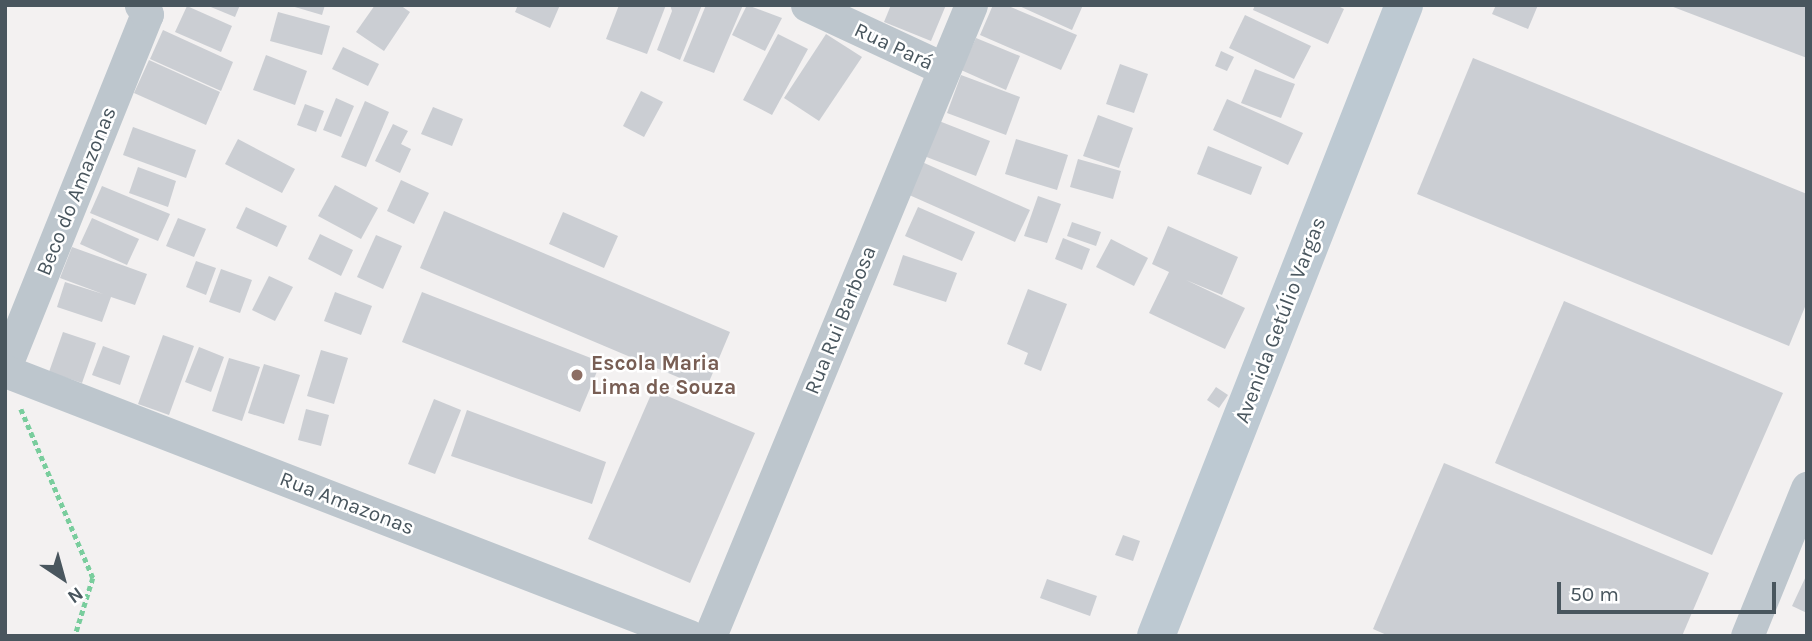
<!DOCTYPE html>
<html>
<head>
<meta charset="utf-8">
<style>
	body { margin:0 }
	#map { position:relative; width:1812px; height:641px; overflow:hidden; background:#f3f1f1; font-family:Karla,sans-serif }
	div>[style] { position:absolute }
	.building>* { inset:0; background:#cbced3 }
	.path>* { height:4.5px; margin-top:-2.25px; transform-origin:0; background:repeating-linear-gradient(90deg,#79cd9d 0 5px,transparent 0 8.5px) }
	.street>* { height:33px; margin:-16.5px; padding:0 16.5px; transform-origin:16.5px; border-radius:16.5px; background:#bdc6cd }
	.secondary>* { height:38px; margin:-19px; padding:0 19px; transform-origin:19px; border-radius:19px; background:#bdc9d2 }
	.dots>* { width:19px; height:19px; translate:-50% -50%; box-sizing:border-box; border:4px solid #fff; border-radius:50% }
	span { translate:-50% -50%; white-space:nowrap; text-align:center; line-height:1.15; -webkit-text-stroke:5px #fff; paint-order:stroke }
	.street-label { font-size:21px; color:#49565e }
	.education-label { font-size:21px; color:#785e54; font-weight:700 }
	.left { translate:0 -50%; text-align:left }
	.frame { position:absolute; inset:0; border:7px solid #49565e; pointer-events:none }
	.north { position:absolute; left:28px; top:543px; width:70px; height:70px; -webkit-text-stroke:5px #fff; paint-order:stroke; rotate:144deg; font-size:19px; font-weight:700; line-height:28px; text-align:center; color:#49565e }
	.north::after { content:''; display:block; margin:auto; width:24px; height:32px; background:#49565e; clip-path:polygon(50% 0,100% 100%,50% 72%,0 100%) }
	.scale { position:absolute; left:1557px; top:582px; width:219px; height:32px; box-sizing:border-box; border:4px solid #49565e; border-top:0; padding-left:9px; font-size:21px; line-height:24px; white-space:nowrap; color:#49565e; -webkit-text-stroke:5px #fff; paint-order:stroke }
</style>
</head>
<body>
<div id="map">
	<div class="building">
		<div style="clip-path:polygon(206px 5px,240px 5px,235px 17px)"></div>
		<div style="clip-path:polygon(288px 5px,325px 5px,322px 15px)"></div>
		<div style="clip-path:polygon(375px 5px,400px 5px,410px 12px,384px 51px,356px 32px)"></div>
		<div style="clip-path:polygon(518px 5px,560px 5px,550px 28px,515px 12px)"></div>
		<div style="clip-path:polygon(619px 5px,666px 5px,647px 54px,606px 39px)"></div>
		<div style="clip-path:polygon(670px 5px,702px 5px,680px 60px,657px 50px,672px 11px)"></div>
		<div style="clip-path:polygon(706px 5px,743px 5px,714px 73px,683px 61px)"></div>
		<div style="clip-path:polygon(747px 5px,782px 18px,765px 51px,732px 35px)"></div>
		<div style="clip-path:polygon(891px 5px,946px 5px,931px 41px,884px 22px)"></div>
		<div style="clip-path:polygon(993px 5px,1006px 5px,1077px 35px,1061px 70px,980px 35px)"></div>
		<div style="clip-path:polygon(1017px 5px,1083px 5px,1072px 30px)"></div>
		<div style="clip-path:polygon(1255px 5px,1336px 5px,1344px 9px,1328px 44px,1253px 10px)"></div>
		<div style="clip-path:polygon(1496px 5px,1538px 5px,1528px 29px,1492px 14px)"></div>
		<div style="clip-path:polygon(1668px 5px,1807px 5px,1807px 58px)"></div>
		<div style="clip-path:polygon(187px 6px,232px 26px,221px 52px,175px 32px)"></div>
		<div style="clip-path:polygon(278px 12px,330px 26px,322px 55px,270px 41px)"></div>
		<div style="clip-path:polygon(1245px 15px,1311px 46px,1294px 79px,1229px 48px)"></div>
		<div style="clip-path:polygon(163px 30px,233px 62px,221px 91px,150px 59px)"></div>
		<div style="clip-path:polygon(778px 34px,808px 49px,772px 115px,743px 100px)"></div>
		<div style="clip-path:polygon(826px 34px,862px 57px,819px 121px,784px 98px)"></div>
		<div style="clip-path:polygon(976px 38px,1020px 56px,1006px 90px,961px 70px)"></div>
		<div style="clip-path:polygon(343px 47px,379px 64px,368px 86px,332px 69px)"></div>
		<div style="clip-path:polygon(1221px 51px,1234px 57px,1227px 71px,1215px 66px)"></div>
		<div style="clip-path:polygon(266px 55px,307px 71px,295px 105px,253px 90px)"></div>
		<div style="clip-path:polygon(1473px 58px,1807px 194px,1807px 302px,1789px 346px,1417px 194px)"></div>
		<div style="clip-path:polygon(149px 60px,220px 92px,206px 125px,134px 93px)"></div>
		<div style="clip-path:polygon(1120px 64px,1148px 74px,1134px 113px,1106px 104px)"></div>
		<div style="clip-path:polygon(1255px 69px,1295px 84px,1281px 118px,1241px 103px)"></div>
		<div style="clip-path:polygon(961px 75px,1020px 97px,1006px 135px,947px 113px)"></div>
		<div style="clip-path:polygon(641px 91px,663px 102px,644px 137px,623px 126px)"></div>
		<div style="clip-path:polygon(336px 98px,354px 106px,341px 137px,323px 130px)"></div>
		<div style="clip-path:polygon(1227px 99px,1303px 133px,1288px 165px,1213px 130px)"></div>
		<div style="clip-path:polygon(365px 101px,389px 112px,366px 167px,341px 157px)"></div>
		<div style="clip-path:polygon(305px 104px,324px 111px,316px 132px,297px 125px)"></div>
		<div style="clip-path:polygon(433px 107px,463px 119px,452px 146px,421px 134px)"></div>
		<div style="clip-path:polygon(1098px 115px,1133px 128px,1119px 168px,1083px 156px)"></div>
		<div style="clip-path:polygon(939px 121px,990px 141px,976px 176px,924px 156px)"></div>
		<div style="clip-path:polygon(393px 124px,408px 131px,401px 144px,411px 149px,400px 173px,375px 161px)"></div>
		<div style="clip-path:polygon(133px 127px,196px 150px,186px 178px,123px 155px)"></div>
		<div style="clip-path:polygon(238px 139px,295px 169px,282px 193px,225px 164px)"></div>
		<div style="clip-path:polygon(1016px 139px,1068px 155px,1057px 190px,1005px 174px)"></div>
		<div style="clip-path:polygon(1208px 146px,1262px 167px,1251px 195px,1197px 174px)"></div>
		<div style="clip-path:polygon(1078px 159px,1121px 171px,1113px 199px,1070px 187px)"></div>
		<div style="clip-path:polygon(922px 162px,1030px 210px,1015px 242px,907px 194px)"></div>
		<div style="clip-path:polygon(138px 167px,176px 181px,168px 207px,129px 193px)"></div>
		<div style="clip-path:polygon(401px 180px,429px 193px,414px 224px,387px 211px)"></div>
		<div style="clip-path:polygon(335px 185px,378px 208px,361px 239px,318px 216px)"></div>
		<div style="clip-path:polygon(102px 186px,170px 214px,158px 241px,90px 213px)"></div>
		<div style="clip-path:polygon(1038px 196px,1061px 204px,1047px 243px,1024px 236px)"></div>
		<div style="clip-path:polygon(246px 207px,287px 226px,277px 247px,236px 228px)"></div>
		<div style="clip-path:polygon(918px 207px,975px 232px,962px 261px,905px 236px)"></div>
		<div style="clip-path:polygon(444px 211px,730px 332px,706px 389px,420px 268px)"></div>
		<div style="clip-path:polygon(563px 212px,618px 236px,604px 268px,549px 244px)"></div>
		<div style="clip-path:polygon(92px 218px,139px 239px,127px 265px,80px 244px)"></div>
		<div style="clip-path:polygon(178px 218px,206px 229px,194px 257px,166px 246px)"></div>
		<div style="clip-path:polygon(1072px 222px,1101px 232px,1096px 246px,1067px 236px)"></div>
		<div style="clip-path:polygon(1168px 226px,1238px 257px,1222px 295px,1186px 280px,1245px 308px,1225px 349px,1149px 313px,1169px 272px,1152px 264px)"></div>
		<div style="clip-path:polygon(320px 234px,353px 250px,341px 276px,308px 259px)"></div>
		<div style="clip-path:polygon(376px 235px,402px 246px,383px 289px,357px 277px)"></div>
		<div style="clip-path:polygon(1063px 238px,1090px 249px,1082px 270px,1055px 259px)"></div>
		<div style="clip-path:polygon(1111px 239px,1148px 258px,1134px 286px,1096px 267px)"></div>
		<div style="clip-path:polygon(72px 247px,147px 274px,135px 305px,111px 297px,102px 322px,57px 307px,65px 282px,103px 294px,60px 278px)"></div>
		<div style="clip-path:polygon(903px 255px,957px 273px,946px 302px,893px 285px)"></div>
		<div style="clip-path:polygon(196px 261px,216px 268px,206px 295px,186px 287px)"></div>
		<div style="clip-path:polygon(221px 269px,252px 280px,240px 313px,209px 302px)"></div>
		<div style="clip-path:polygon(269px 276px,293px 287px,275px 321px,252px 310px)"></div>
		<div style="clip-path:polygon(1028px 289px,1067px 304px,1041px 371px,1024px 364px,1028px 353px,1007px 344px)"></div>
		<div style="clip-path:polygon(335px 292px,372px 306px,361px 335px,324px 321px)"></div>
		<div style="clip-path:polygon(422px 292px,601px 362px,580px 412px,402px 342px)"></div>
		<div style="clip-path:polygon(1564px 301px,1783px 393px,1712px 555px,1495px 463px)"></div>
		<div style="clip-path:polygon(63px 332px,96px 343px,82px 383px,49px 372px)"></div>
		<div style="clip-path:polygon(163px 335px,194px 346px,169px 415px,138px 404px)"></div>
		<div style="clip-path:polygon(103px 346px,130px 356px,120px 385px,92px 375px)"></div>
		<div style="clip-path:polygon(199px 347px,224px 357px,211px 392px,185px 382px)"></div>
		<div style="clip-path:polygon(321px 350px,348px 358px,334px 404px,307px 396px)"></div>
		<div style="clip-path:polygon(229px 358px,260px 367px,242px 421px,212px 411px)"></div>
		<div style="clip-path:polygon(264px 364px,300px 375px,284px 424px,248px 413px)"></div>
		<div style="clip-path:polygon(1216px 387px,1228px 395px,1219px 408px,1207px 400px)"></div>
		<div style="clip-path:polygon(653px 390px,755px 433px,690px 583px,588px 539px)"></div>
		<div style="clip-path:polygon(434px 399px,461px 410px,435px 474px,408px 464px)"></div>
		<div style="clip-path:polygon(306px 409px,329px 415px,321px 446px,298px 440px)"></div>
		<div style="clip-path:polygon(467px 410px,606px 462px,592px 504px,451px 456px)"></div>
		<div style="clip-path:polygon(1444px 463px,1709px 573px,1682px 636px,1389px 636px,1373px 629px)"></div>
		<div style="clip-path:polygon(1123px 535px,1140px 541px,1133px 561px,1115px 555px)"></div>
		<div style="clip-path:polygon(1807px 574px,1807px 613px,1792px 606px)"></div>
		<div style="clip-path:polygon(1047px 579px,1097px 596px,1090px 616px,1040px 598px)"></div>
	</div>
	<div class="path">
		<div style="left:21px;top:409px;width:184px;rotate:66.9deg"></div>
		<div style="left:93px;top:578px;width:61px;rotate:107.2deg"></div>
	</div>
	<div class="street">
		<div style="left:807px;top:5px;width:151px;rotate:25deg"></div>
		<div style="left:5px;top:367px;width:380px;rotate:-68.1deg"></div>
		<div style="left:147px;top:14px;width:11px;rotate:-124deg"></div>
		<div style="left:5px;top:371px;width:734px;rotate:21.18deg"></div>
		<div style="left:710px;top:636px;width:683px;rotate:-67.53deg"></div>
		<div style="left:1747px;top:636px;width:160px;rotate:-67.9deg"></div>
	</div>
	<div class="secondary">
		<div style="left:1156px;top:636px;width:678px;rotate:-68.54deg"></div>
	</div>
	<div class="dots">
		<div style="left:577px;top:375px;background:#8d6e63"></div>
	</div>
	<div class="street-label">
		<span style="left:894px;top:46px;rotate:25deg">Rua Pará</span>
		<span style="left:76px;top:191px;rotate:-68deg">Beco do Amazonas</span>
		<span style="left:840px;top:320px;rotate:-68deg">Rua Rui Barbosa</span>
		<span style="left:1280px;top:320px;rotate:-69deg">Avenida Getúlio Vargas</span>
		<span style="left:347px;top:503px;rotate:21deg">Rua Amazonas</span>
	</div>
	<div class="education-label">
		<span class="left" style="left:591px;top:375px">Escola Maria<br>Lima de Souza</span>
	</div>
	<div class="frame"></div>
	<div class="north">N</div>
	<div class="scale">50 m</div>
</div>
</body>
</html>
